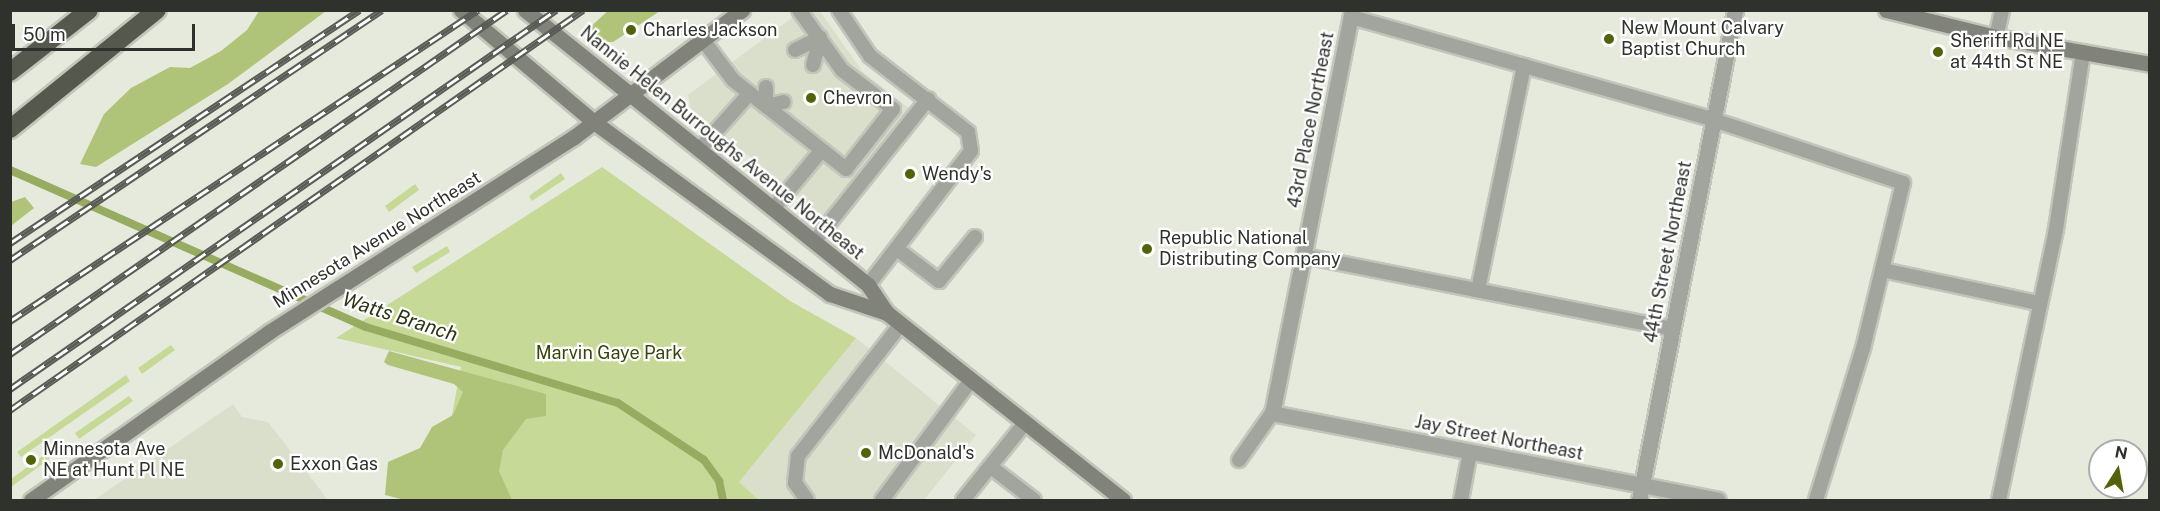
<!DOCTYPE html>
<html>
<head>
<meta charset="utf-8">
<style>
	body { margin:0 }
	#map { position:relative; width:2160px; height:511px; overflow:hidden; background:#e6eadd; font-family:"Public Sans",sans-serif }
	div>[style] { position:absolute }
	.built>* { inset:0; background:#dadfcc }
	.green>* { inset:0; background:#c6d997 }
	.forest>* { inset:0; background:#afc479 }
	.stream>* { height:8px; margin:-4px; padding:0 4px; transform-origin:4px; border-radius:4px; background:#97ac61 }
	.roads { filter:drop-shadow(2px 0 #c1c5ba) drop-shadow(-2px 0 #c1c5ba) drop-shadow(0 2px #c1c5ba) drop-shadow(0 -2px #c1c5ba) }
	.service>* { height:14px; margin:-7px; padding:0 7px; transform-origin:7px; border-radius:7px; background:#a2a49e }
	.minor>* { height:15px; margin:-7.5px; padding:0 7.5px; transform-origin:7.5px; border-radius:7.5px; background:#a2a49e }
	.secondary>* { height:15px; margin:-7.5px; padding:0 7.5px; transform-origin:7.5px; border-radius:7.5px; background:#81837b }
	.motorway>* { height:18px; margin:-9px; padding:0 9px; transform-origin:9px; border-radius:9px; background:#54584d }
	.rail>* { height:7px; margin-top:-3.5px; transform-origin:0; background:repeating-linear-gradient(90deg,#fff 0 14px,#595b55 0 28px); box-sizing:border-box; border-block:2px solid #595b55 }
	.dots>* { width:16px; height:16px; translate:-50% -50%; box-sizing:border-box; border:3px solid #fff; border-radius:50% }
	span { translate:-50% -50%; white-space:nowrap; text-align:center; line-height:1.15; -webkit-text-stroke:4.5px #fff; paint-order:stroke }
	.poi-label { font-size:18px; color:#2f312c }
	.left { translate:0 -50%; text-align:left }
	.street-label { font-size:18px; color:#2f312c }
	.park-label { font-size:18px; color:#39450d }
	.water-label { font-size:20px; color:#2d3515; font-style:italic }
	.frame { position:absolute; inset:0; border:12px solid #2f312c; pointer-events:none }
	.north { position:absolute; left:2088px; top:439px; width:60px; height:60px; box-sizing:border-box; background:#fff; border:2px solid #acadab; border-radius:50%; rotate:11deg; font-size:16px; font-weight:700; line-height:24px; text-align:center; color:#2f312c }
	.north::after { content:''; display:block; margin:auto; width:21px; height:27px; background:#51620a; clip-path:polygon(50% 0,100% 100%,50% 72%,0 100%) }
	.scale { position:absolute; left:12px; top:24px; width:183px; height:27px; box-sizing:border-box; border:3px solid #2f312c; border-top:0; padding-left:8px; font-size:18px; line-height:21px; white-space:nowrap; color:#2f312c; -webkit-text-stroke:4px #fff; paint-order:stroke }
</style>
</head>
<body>
<div id="map">
	<div class="built">
		<div style="clip-path:polygon(801px 11px,820px 11px,862px 71px,910px 109px,823px 216px,691px 109px,688px 95px)"></div>
		<div style="clip-path:polygon(856px 338px,976px 435px,924px 500px,759px 500px,739px 482px)"></div>
		<div style="clip-path:polygon(233px 404px,242px 417px,268px 422px,328px 500px,94px 500px)"></div>
	</div>
	<div class="green">
		<div style="clip-path:polygon(602px 167px,790px 301px,856px 338px,739px 482px,759px 500px,436px 500px,461px 367px,336px 338px)"></div>
		<div style="clip-path:polygon(561px 173px,565px 179px,532px 201px,529px 196px)"></div>
		<div style="clip-path:polygon(415px 184px,419px 190px,389px 212px,385px 206px)"></div>
		<div style="clip-path:polygon(447px 246px,450px 252px,416px 273px,412px 267px)"></div>
		<div style="clip-path:polygon(171px 345px,175px 350px,142px 374px,138px 368px)"></div>
		<div style="clip-path:polygon(126px 375px,130px 381px,21px 457px,17px 452px)"></div>
		<div style="clip-path:polygon(129px 396px,133px 401px,79px 439px,75px 433px)"></div>
		<div style="clip-path:polygon(63px 441px,67px 446px,11px 487px,11px 479px)"></div>
	</div>
	<div class="forest">
		<div style="clip-path:polygon(609px 10px,660px 10px,660px 11px,613px 42px,602px 42px,589px 28px)"></div>
		<div style="clip-path:polygon(259px 11px,326px 11px,228px 84px,96px 167px,80px 164px,104px 114px,131px 88px,170px 67px,190px 68px,221px 51px,247px 30px)"></div>
		<div style="clip-path:polygon(25px 197px,34px 208px,11px 226px,11px 202px)"></div>
		<div style="clip-path:polygon(389px 351px,546px 394px,546px 416px,526px 419px,503px 450px,499px 471px,512px 500px,405px 500px,385px 495px,388px 462px,420px 448px,432px 427px,453px 415px,463px 392px,454px 384px,388px 365px,384px 362px)"></div>
	</div>
	<div class="stream">
		<div style="left:10px;top:170px;width:389px;rotate:23.8deg"></div>
		<div style="left:366px;top:327px;width:263px;rotate:16.8deg"></div>
		<div style="left:618px;top:403px;width:103px;rotate:33.5deg"></div>
		<div style="left:704px;top:460px;width:26px;rotate:54deg"></div>
		<div style="left:719px;top:481px;width:19px;rotate:78deg"></div>
	</div>
	<div class="roads">
		<div class="service">
			<div style="left:839px;top:10px;width:55px;rotate:56deg"></div>
			<div style="left:870px;top:56px;width:124px;rotate:37.8deg"></div>
			<div style="left:968px;top:132px;width:19px;rotate:81deg"></div>
			<div style="left:971px;top:151px;width:169px;rotate:127.5deg"></div>
			<div style="left:1351px;top:17px;width:377px;rotate:15.8deg"></div>
			<div style="left:1714px;top:120px;width:199px;rotate:18.4deg"></div>
			<div style="left:1903px;top:183px;width:170px;rotate:103.6deg"></div>
			<div style="left:1863px;top:348px;width:159px;rotate:107.2deg"></div>
			<div style="left:1996px;top:37px;width:28px;rotate:-77deg"></div>
			<div style="left:703px;top:40px;width:50px;rotate:53.1deg"></div>
			<div style="left:733px;top:80px;width:144px;rotate:38.2deg"></div>
			<div style="left:846px;top:169px;width:76px;rotate:-51.9deg"></div>
			<div style="left:893px;top:109px;width:64px;rotate:-142.6deg"></div>
			<div style="left:842px;top:70px;width:74px;rotate:-125.6deg"></div>
			<div style="left:795px;top:50px;width:28px;rotate:-26deg"></div>
			<div style="left:813px;top:65px;width:28px;rotate:-75deg"></div>
			<div style="left:766px;top:106px;width:19px;rotate:-90deg"></div>
			<div style="left:766px;top:106px;width:18px;rotate:-13deg"></div>
			<div style="left:699px;top:150px;width:76px;rotate:-48.2deg"></div>
			<div style="left:773px;top:209px;width:75px;rotate:-50.4deg"></div>
			<div style="left:814px;top:242px;width:183px;rotate:-51.4deg"></div>
			<div style="left:897px;top:249px;width:53px;rotate:37.3deg"></div>
			<div style="left:939px;top:281px;width:57px;rotate:-50.7deg"></div>
			<div style="left:1304px;top:256px;width:376px;rotate:11.2deg"></div>
			<div style="left:1883px;top:270px;width:158px;rotate:12deg"></div>
			<div style="left:1478px;top:290px;width:229px;rotate:-78.4deg"></div>
			<div style="left:1239px;top:460px;width:57px;rotate:-54.9deg"></div>
			<div style="left:991px;top:467px;width:54px;rotate:37.5deg"></div>
			<div style="left:807px;top:500px;width:21px;rotate:-125deg"></div>
			<div style="left:795px;top:483px;width:27px;rotate:-84deg"></div>
			<div style="left:798px;top:456px;width:167px;rotate:-52deg"></div>
			<div style="left:882px;top:500px;width:149px;rotate:-53.4deg"></div>
			<div style="left:963px;top:500px;width:99px;rotate:-51.2deg"></div>
			<div style="left:1461px;top:500px;width:49px;rotate:-79.4deg"></div>
			<div style="left:1999px;top:500px;width:277px;rotate:-78.1deg"></div>
			<div style="left:2056px;top:229px;width:179px;rotate:-81.3deg"></div>
		</div>
		<div class="minor">
			<div style="left:1352px;top:10px;width:411px;rotate:101.2deg"></div>
			<div style="left:1272px;top:413px;width:454px;rotate:11deg"></div>
			<div style="left:1639px;top:500px;width:499px;rotate:-78.9deg"></div>
		</div>
		<div class="secondary">
			<div style="left:461px;top:10px;width:174px;rotate:40.1deg"></div>
			<div style="left:594px;top:122px;width:292px;rotate:36.1deg"></div>
			<div style="left:830px;top:294px;width:60px;rotate:18.4deg"></div>
			<div style="left:525px;top:10px;width:440px;rotate:38.7deg"></div>
			<div style="left:868px;top:285px;width:34px;rotate:56deg"></div>
			<div style="left:887px;top:313px;width:301px;rotate:38.4deg"></div>
			<div style="left:1886px;top:10px;width:113px;rotate:13.8deg"></div>
			<div style="left:1996px;top:37px;width:156px;rotate:9.9deg"></div>
			<div style="left:31px;top:500px;width:291px;rotate:-35.2deg"></div>
			<div style="left:269px;top:332px;width:362px;rotate:-32.6deg"></div>
			<div style="left:574px;top:137px;width:211px;rotate:-37.1deg"></div>
		</div>
		<div class="motorway">
			<div style="left:10px;top:72px;width:100px;rotate:-38.1deg"></div>
			<div style="left:10px;top:129px;width:189px;rotate:-39deg"></div>
		</div>
	</div>
	<div class="rail">
		<div style="left:10px;top:243px;width:420px;rotate:-33.7deg"></div>
		<div style="left:10px;top:260px;width:448px;rotate:-33.9deg"></div>
		<div style="left:10px;top:321px;width:562px;rotate:-33.61deg"></div>
		<div style="left:10px;top:354px;width:604px;rotate:-34.69deg"></div>
		<div style="left:10px;top:389px;width:665px;rotate:-34.77deg"></div>
		<div style="left:10px;top:410px;width:699px;rotate:-34.92deg"></div>
	</div>
	<div class="dots">
		<div style="left:631px;top:30px;background:#51620a"></div>
		<div style="left:1609px;top:39px;background:#51620a"></div>
		<div style="left:1938px;top:52px;background:#51620a"></div>
		<div style="left:811px;top:98px;background:#51620a"></div>
		<div style="left:910px;top:174px;background:#51620a"></div>
		<div style="left:1147px;top:249px;background:#51620a"></div>
		<div style="left:866px;top:453px;background:#51620a"></div>
		<div style="left:31px;top:460px;background:#51620a"></div>
		<div style="left:278px;top:464px;background:#51620a"></div>
	</div>
	<div class="poi-label">
		<span class="left" style="left:1621px;top:39px">New Mount Calvary<br>Baptist Church</span>
		<span class="left" style="left:643px;top:30px">Charles Jackson</span>
		<span class="left" style="left:1950px;top:52px">Sheriff Rd NE<br>at 44th St NE</span>
		<span class="left" style="left:823px;top:98px">Chevron</span>
		<span class="left" style="left:922px;top:174px">Wendy's</span>
		<span class="left" style="left:1159px;top:249px">Republic National<br>Distributing Company</span>
		<span class="left" style="left:43px;top:460px">Minnesota Ave<br>NE at Hunt Pl NE</span>
		<span class="left" style="left:878px;top:453px">McDonald's</span>
		<span class="left" style="left:290px;top:464px">Exxon Gas</span>
	</div>
	<div class="street-label">
		<span style="left:1311px;top:120px;rotate:-79deg">43rd Place Northeast</span>
		<span style="left:722px;top:143px;rotate:39deg">Nannie Helen Burroughs Avenue Northeast</span>
		<span style="left:377px;top:240px;rotate:-32deg">Minnesota Avenue Northeast</span>
		<span style="left:1668px;top:252px;rotate:-79deg">44th Street Northeast</span>
		<span style="left:1499px;top:438px;rotate:11deg">Jay Street Northeast</span>
	</div>
	<div class="park-label">
		<span style="left:609px;top:353px">Marvin Gaye Park</span>
	</div>
	<div class="water-label">
		<span style="left:400px;top:317px;rotate:18deg">Watts Branch</span>
	</div>
	<div class="frame"></div>
	<div class="north">N</div>
	<div class="scale">50 m</div>
</div>
</body>
</html>
